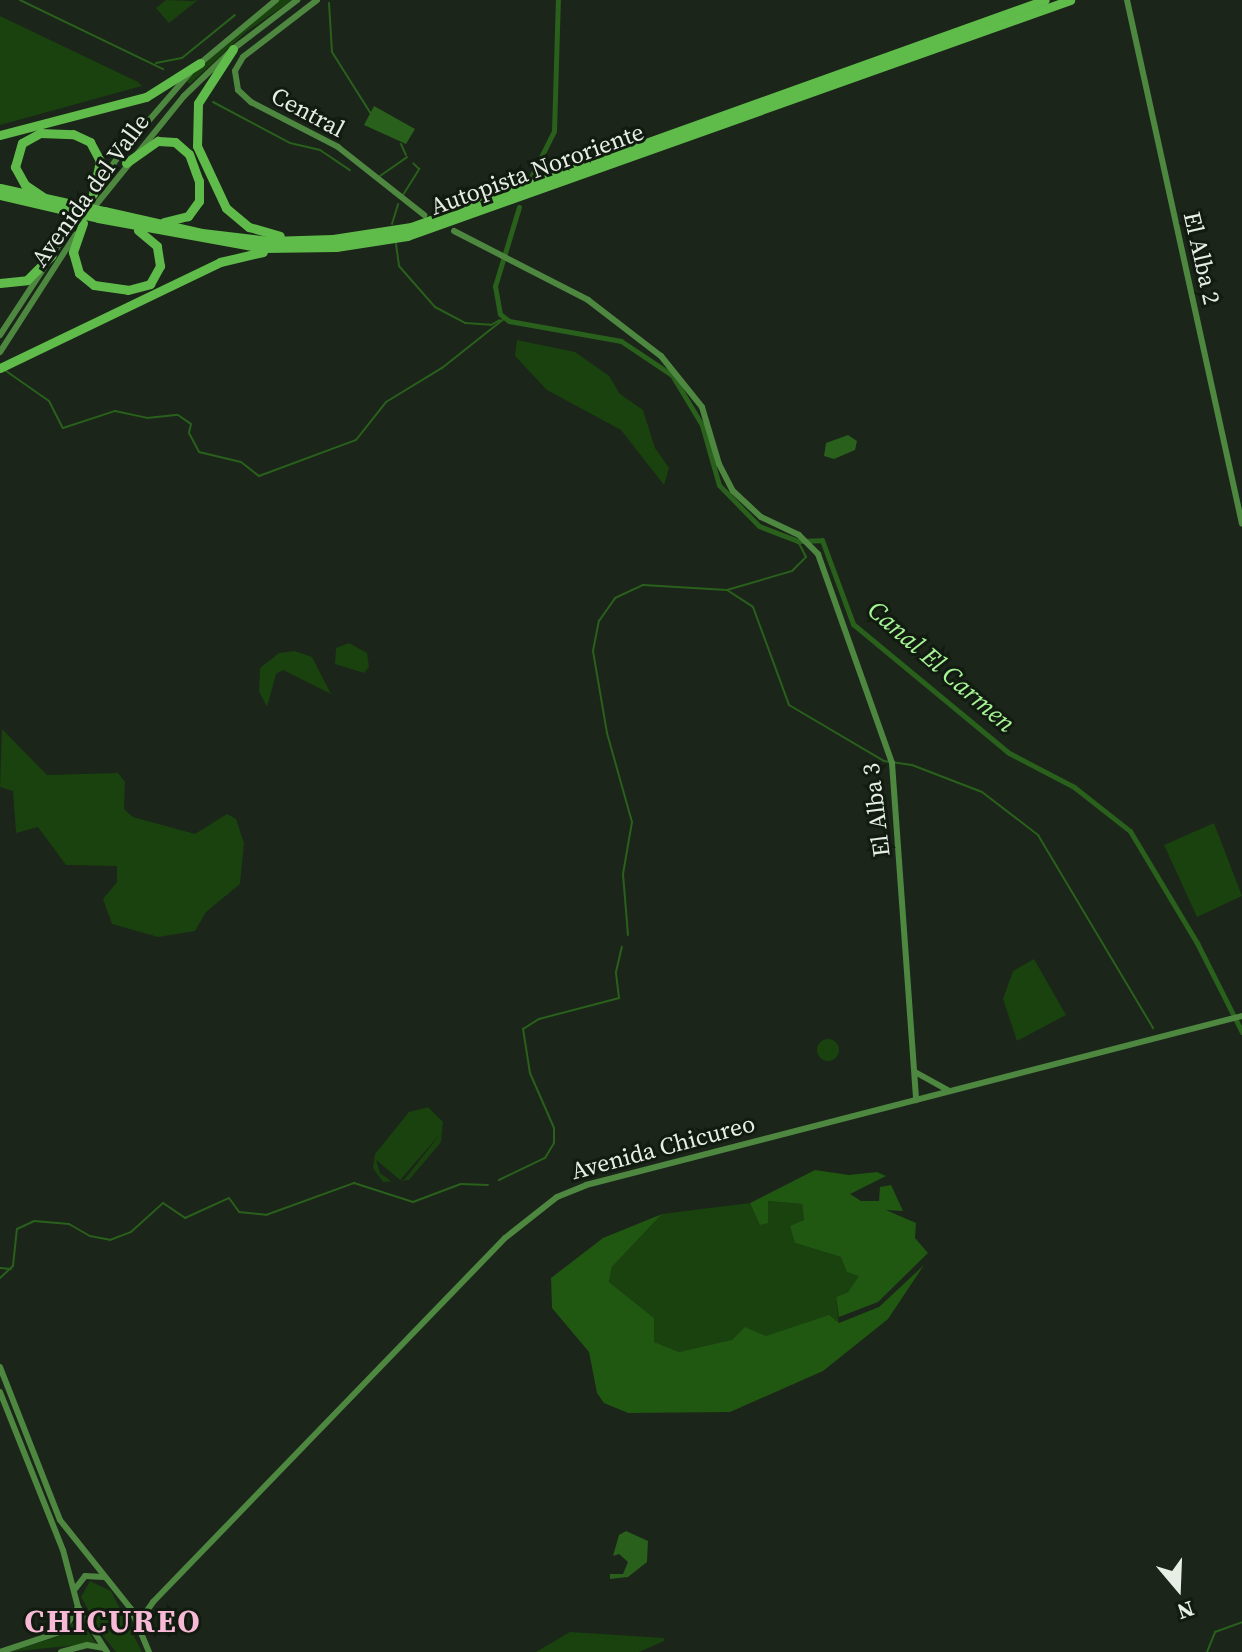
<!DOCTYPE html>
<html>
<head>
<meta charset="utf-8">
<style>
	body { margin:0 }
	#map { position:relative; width:1242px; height:1652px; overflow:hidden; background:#1b2519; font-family:"Source Serif 4",serif }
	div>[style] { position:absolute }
	.green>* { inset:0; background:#19420e }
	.round { border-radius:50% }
	.forest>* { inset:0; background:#205711 }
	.water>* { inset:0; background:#29601c }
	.stream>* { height:2px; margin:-1px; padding:0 1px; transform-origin:1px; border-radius:1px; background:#29601c }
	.canal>* { height:5px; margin:-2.5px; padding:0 2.5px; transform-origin:2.5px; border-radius:2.5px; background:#29601c }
	.secondary>* { height:6px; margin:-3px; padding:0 3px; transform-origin:3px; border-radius:3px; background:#4d8740 }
	.highway>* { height:9px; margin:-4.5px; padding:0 4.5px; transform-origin:4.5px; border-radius:4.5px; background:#60bc4a }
	.highway-bridge>* { height:9px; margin:-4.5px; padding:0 4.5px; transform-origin:4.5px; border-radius:4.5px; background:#60bc4a }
	span { translate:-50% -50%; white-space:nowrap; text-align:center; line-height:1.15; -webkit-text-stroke:6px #121b10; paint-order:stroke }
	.street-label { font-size:24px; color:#e7eee6 }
	.water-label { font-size:26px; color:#a7f496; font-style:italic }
	.district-label { font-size:32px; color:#f8b9d6; font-weight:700; letter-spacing:2px }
	.north { position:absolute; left:1138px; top:1548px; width:80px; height:80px; -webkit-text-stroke:6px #121b10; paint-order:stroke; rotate:161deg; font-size:22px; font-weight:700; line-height:32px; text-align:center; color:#e7eee6 }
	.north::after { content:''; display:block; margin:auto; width:28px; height:36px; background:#e7eee6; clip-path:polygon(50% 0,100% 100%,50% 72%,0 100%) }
</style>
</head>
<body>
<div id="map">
	<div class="green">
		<div style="clip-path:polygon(166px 0,192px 1px,198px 0,169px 23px,156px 8px)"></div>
		<div style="clip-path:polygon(280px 0,292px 0,246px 32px,190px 84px,185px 80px)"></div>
		<div style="clip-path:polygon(0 16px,138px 82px,142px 86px,0 125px)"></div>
		<div style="clip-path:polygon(517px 340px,575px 352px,609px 376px,620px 394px,643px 410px,655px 448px,669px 468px,664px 485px,621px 430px,547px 390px,515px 356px)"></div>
		<div style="clip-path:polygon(349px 643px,367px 653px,369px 667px,364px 673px,335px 664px,336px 648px)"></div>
		<div style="clip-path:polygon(295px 651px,312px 657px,331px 694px,283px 670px,276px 674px,267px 707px,259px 691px,260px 668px,279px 653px)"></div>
		<div style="clip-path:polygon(2px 729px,47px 775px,118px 773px,125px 782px,124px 809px,133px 817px,195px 834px,227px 814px,236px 819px,244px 843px,240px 884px,206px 912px,195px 931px,158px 937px,112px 924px,103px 899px,117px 882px,117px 866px,66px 865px,38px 827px,16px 833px,13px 791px,0 787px)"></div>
		<div style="clip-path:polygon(1214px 823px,1242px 896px,1197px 917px,1164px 845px)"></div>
		<div style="clip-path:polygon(1034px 959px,1066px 1015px,1017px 1041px,1003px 999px,1013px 971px)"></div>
		<div class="round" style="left:817px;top:1039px;width:22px;height:22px"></div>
		<div style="clip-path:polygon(evenodd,428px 1107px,443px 1122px,441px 1142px,409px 1180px,383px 1182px,373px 1168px,375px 1154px,409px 1112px,428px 1107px,441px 1133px,405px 1179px,399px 1181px,391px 1181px,380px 1173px,376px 1160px,400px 1180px,441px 1133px)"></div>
		<div style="clip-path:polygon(767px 1201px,802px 1204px,804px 1220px,795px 1243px,841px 1257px,860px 1276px,848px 1292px,836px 1297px,839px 1323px,679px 1352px,653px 1342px,654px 1318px,609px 1282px,612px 1267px,662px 1214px,750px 1203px,761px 1225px)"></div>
		<div style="clip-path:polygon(90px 1581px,111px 1591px,142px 1652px,116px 1652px,103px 1636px,81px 1597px)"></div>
		<div style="clip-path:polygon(78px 1617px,96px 1643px,9px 1652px,63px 1635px)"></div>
		<div style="clip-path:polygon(570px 1632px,664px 1638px,664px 1641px,639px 1652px,536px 1652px)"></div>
	</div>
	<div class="forest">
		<div style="clip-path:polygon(815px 1170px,849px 1175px,877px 1172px,886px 1176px,850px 1194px,861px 1201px,879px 1201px,880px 1187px,891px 1185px,903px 1211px,886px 1210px,916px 1223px,915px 1238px,928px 1253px,878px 1302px,839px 1317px,836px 1297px,848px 1292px,859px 1276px,847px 1272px,841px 1257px,795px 1243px,790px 1226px,804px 1220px,802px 1204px,768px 1201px,768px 1223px,760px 1225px,750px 1203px)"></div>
		<div style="clip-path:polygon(662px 1214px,612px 1267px,609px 1282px,654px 1318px,654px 1342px,679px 1352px,732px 1340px,745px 1327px,766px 1336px,829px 1315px,839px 1323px,879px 1307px,924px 1265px,888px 1319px,823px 1371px,730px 1412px,628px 1413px,604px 1403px,597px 1393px,589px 1352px,552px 1308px,551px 1278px,603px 1238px)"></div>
	</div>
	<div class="water">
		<div style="clip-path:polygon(374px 106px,415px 129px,406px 144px,364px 125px)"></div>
		<div style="clip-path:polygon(848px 435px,857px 441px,855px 450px,834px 459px,824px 456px,826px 443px)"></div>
		<div style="clip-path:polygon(626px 1531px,648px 1541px,647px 1562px,628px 1577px,610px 1579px,610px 1574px,623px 1574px,628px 1562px,619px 1554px,613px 1556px,619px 1535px)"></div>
	</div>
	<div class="stream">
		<div style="left:20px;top:0;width:159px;rotate:25.8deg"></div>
		<div style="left:329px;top:3px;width:49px;rotate:86.5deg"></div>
		<div style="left:332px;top:52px;width:73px;rotate:57.8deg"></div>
		<div style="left:156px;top:63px;width:26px;rotate:-11deg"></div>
		<div style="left:182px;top:58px;width:68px;rotate:-39.1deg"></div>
		<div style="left:213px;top:102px;width:87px;rotate:28deg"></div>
		<div style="left:290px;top:143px;width:31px;rotate:13deg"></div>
		<div style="left:320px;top:150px;width:36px;rotate:34deg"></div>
		<div style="left:401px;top:144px;width:12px;rotate:66deg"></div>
		<div style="left:380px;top:176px;width:33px;rotate:-35deg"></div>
		<div style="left:403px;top:195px;width:31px;rotate:-58deg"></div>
		<div style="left:419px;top:169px;width:8px;rotate:-135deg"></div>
		<div style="left:392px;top:224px;width:21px;rotate:-73deg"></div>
		<div style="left:396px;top:244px;width:22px;rotate:82deg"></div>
		<div style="left:399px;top:266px;width:55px;rotate:48.7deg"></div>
		<div style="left:435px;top:307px;width:34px;rotate:28deg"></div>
		<div style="left:465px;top:323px;width:26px;rotate:4deg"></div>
		<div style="left:491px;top:325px;width:10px;rotate:-29deg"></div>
		<div style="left:6px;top:371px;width:52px;rotate:34.9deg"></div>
		<div style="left:49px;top:401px;width:30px;rotate:63deg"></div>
		<div style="left:63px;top:428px;width:55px;rotate:-18.1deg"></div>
		<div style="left:115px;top:411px;width:33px;rotate:12deg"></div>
		<div style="left:147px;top:418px;width:31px;rotate:-6deg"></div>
		<div style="left:178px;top:415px;width:16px;rotate:35deg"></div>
		<div style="left:191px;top:424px;width:9px;rotate:103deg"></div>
		<div style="left:189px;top:433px;width:21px;rotate:62deg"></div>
		<div style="left:199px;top:452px;width:43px;rotate:13.4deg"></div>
		<div style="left:241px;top:462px;width:23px;rotate:38deg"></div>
		<div style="left:259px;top:476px;width:103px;rotate:-20.4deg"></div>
		<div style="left:356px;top:440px;width:48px;rotate:-51.7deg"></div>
		<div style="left:386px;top:402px;width:66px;rotate:-31.3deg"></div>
		<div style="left:442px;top:368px;width:80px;rotate:-38.4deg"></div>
		<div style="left:727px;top:590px;width:31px;rotate:33deg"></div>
		<div style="left:753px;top:607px;width:104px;rotate:69.8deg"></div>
		<div style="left:789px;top:705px;width:110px;rotate:30.5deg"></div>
		<div style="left:884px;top:761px;width:28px;rotate:8deg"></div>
		<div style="left:912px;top:765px;width:75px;rotate:21.1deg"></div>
		<div style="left:982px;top:792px;width:71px;rotate:37.5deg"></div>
		<div style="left:1038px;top:835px;width:225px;rotate:59.2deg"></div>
		<div style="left:628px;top:935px;width:61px;rotate:-94.7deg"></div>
		<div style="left:623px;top:874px;width:53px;rotate:-80.2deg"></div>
		<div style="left:632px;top:822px;width:92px;rotate:-105.7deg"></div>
		<div style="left:607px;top:733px;width:83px;rotate:-99.7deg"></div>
		<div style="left:593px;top:651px;width:31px;rotate:-79deg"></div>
		<div style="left:599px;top:621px;width:28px;rotate:-55deg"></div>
		<div style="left:615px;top:598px;width:31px;rotate:-25deg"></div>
		<div style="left:643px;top:585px;width:84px;rotate:3.4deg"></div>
		<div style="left:727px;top:590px;width:68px;rotate:-16.3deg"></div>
		<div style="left:792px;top:571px;width:20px;rotate:-45deg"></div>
		<div style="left:806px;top:557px;width:18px;rotate:-117deg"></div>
		<div style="left:499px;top:1180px;width:51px;rotate:-25.6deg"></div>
		<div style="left:545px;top:1158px;width:17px;rotate:-59deg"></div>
		<div style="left:554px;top:1143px;width:15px;rotate:-90deg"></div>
		<div style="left:554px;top:1128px;width:60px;rotate:-113.6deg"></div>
		<div style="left:530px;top:1073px;width:45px;rotate:-99deg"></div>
		<div style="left:523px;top:1029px;width:19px;rotate:-32deg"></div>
		<div style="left:539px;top:1019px;width:83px;rotate:-14.7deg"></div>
		<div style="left:619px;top:998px;width:26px;rotate:-97deg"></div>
		<div style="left:616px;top:972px;width:26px;rotate:-77deg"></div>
		<div style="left:0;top:1268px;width:11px;rotate:5deg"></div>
		<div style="left:0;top:1278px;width:18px;rotate:-43deg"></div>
		<div style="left:13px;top:1266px;width:37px;rotate:-84deg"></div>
		<div style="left:17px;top:1229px;width:19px;rotate:-25deg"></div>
		<div style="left:34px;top:1221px;width:35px;rotate:5deg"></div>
		<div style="left:69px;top:1224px;width:24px;rotate:30deg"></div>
		<div style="left:90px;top:1236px;width:20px;rotate:11deg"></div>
		<div style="left:110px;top:1240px;width:22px;rotate:-21deg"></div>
		<div style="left:131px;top:1232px;width:43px;rotate:-42.2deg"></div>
		<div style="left:163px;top:1203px;width:27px;rotate:34deg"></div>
		<div style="left:185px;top:1218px;width:48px;rotate:-24.4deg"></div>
		<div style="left:229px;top:1198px;width:17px;rotate:54deg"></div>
		<div style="left:239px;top:1212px;width:27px;rotate:6deg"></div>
		<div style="left:266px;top:1215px;width:94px;rotate:-20deg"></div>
		<div style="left:354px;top:1183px;width:62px;rotate:17.9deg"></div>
		<div style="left:413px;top:1202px;width:51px;rotate:-20.6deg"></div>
		<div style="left:461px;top:1184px;width:27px;rotate:2deg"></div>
		<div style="left:1207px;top:1652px;width:22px;rotate:-68deg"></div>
		<div style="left:1215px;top:1632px;width:29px;rotate:-20deg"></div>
	</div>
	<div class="canal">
		<div style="left:531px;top:177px;width:51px;rotate:-63.4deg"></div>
		<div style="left:554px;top:131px;width:131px;rotate:-88.3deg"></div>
		<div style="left:519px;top:207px;width:83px;rotate:106.9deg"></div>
		<div style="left:495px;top:286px;width:28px;rotate:80deg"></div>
		<div style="left:500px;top:314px;width:11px;rotate:38deg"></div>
		<div style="left:509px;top:321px;width:114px;rotate:10.1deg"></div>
		<div style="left:621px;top:341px;width:61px;rotate:33.7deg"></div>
		<div style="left:672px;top:375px;width:58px;rotate:59deg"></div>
		<div style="left:702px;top:425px;width:62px;rotate:74.2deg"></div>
		<div style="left:719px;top:485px;width:57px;rotate:45.7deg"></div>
		<div style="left:759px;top:526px;width:42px;rotate:21deg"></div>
		<div style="left:798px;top:541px;width:24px;rotate:-2deg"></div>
		<div style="left:822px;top:540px;width:90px;rotate:69.7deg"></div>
		<div style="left:853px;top:624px;width:202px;rotate:39.6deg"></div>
		<div style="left:1009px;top:753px;width:73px;rotate:27.6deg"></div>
		<div style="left:1074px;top:787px;width:71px;rotate:38.2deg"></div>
		<div style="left:1130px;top:831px;width:131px;rotate:59.1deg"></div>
		<div style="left:1197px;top:943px;width:100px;rotate:63.2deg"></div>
	</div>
	<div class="secondary">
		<div style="left:317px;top:0;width:93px;rotate:142.4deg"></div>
		<div style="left:243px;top:57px;width:16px;rotate:120deg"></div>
		<div style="left:235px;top:71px;width:19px;rotate:81deg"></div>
		<div style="left:238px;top:90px;width:18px;rotate:43deg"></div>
		<div style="left:251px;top:102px;width:98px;rotate:27.3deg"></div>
		<div style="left:338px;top:147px;width:110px;rotate:38.3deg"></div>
		<div style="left:1127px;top:0;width:536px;rotate:77.62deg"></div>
		<div style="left:198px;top:65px;width:102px;rotate:-39.8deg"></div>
		<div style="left:91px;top:211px;width:148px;rotate:-51deg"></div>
		<div style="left:184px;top:96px;width:68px;rotate:-43.8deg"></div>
		<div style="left:233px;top:49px;width:81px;rotate:-37.4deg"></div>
		<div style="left:454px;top:231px;width:151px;rotate:27.2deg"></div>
		<div style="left:588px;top:300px;width:92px;rotate:37.5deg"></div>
		<div style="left:661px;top:356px;width:65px;rotate:51.2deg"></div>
		<div style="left:702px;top:407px;width:59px;rotate:73.4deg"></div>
		<div style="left:719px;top:464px;width:30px;rotate:63deg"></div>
		<div style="left:733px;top:491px;width:38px;rotate:43deg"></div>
		<div style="left:761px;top:517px;width:42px;rotate:25.3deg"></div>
		<div style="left:799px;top:535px;width:27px;rotate:45deg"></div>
		<div style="left:818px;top:554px;width:222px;rotate:70.5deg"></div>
		<div style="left:892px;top:763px;width:338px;rotate:85.9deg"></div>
		<div style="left:50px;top:258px;width:125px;rotate:-56.1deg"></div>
		<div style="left:120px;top:154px;width:107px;rotate:-49.2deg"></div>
		<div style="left:0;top:335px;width:80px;rotate:-56.7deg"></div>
		<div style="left:0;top:352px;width:140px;rotate:-57.2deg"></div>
		<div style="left:915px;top:1072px;width:39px;rotate:29deg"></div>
		<div style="left:0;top:1367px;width:164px;rotate:68.6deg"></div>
		<div style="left:60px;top:1520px;width:114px;rotate:51.4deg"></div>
		<div style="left:131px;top:1609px;width:47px;rotate:67.3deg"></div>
		<div style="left:0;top:1392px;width:170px;rotate:68.3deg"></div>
		<div style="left:63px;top:1550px;width:59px;rotate:75.3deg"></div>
		<div style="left:78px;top:1607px;width:54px;rotate:57.2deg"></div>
		<div style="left:75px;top:1589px;width:16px;rotate:-52deg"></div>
		<div style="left:85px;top:1576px;width:19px;rotate:3deg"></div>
		<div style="left:142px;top:1632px;width:16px;rotate:-86deg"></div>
		<div style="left:143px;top:1616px;width:17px;rotate:-54deg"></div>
		<div style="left:153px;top:1602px;width:506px;rotate:-45.96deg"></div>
		<div style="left:505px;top:1238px;width:66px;rotate:-38.3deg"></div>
		<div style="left:557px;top:1197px;width:31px;rotate:-22deg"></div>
		<div style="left:586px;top:1185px;width:677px;rotate:-14.45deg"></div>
		<div style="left:0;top:1652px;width:66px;rotate:-18.4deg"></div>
		<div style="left:63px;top:1631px;width:28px;rotate:-58deg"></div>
		<div style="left:61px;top:1652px;width:27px;rotate:-15deg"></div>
		<div style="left:87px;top:1645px;width:17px;rotate:10deg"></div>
	</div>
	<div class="highway">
		<div style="left:233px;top:49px;width:64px;rotate:122.9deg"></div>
		<div style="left:198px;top:103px;width:43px;rotate:91.3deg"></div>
		<div style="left:197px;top:146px;width:68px;rotate:64.9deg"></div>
		<div style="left:226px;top:208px;width:30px;rotate:40deg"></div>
		<div style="left:249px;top:227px;width:32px;rotate:16deg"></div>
		<div style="left:0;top:135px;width:151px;rotate:-14.6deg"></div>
		<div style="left:146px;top:97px;width:64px;rotate:-32.2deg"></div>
		<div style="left:126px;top:163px;width:39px;rotate:-35deg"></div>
		<div style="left:158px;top:141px;width:17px;rotate:3deg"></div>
		<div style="left:175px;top:142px;width:18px;rotate:41deg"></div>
		<div style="left:189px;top:154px;width:29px;rotate:70deg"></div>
		<div style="left:199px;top:181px;width:20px;rotate:90deg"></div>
		<div style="left:199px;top:201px;width:19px;rotate:126deg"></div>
		<div style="left:188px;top:216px;width:25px;rotate:166deg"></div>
		<div style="left:0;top:188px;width:75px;rotate:12.4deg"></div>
		<div style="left:0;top:195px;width:70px;rotate:13.2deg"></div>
		<div style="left:46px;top:199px;width:25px;rotate:-146deg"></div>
		<div style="left:25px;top:185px;width:21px;rotate:-119deg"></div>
		<div style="left:15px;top:167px;width:25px;rotate:-74deg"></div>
		<div style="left:22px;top:143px;width:21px;rotate:-29deg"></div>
		<div style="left:40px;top:133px;width:33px;rotate:2deg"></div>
		<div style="left:73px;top:134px;width:19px;rotate:25deg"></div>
		<div style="left:90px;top:142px;width:21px;rotate:62deg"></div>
		<div style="left:100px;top:161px;width:34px;rotate:102deg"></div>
		<div style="left:104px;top:211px;width:100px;rotate:12.7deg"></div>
		<div style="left:202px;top:233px;width:67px;rotate:6.8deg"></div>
		<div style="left:269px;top:241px;width:64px;rotate:-1.8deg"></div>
		<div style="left:333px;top:239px;width:79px;rotate:-8.7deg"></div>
		<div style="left:411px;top:227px;width:673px;rotate:-19.7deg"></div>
		<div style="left:98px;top:218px;width:168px;rotate:10.3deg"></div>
		<div style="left:263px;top:248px;width:73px;rotate:-0.8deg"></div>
		<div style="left:336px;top:247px;width:72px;rotate:-8.8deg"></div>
		<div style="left:407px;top:236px;width:704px;rotate:-19.59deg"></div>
		<div style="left:83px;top:223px;width:31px;rotate:109deg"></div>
		<div style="left:73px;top:252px;width:22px;rotate:74deg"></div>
		<div style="left:79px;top:273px;width:19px;rotate:39deg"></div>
		<div style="left:94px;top:285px;width:34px;rotate:8deg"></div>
		<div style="left:128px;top:290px;width:23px;rotate:-15deg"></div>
		<div style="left:150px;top:284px;width:21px;rotate:-61deg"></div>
		<div style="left:160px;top:266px;width:20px;rotate:-99deg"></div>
		<div style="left:157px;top:246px;width:25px;rotate:-140deg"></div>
		<div style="left:0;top:283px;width:27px;rotate:-6deg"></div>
		<div style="left:27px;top:280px;width:35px;rotate:-45deg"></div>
		<div style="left:0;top:368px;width:244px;rotate:-25.7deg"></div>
		<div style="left:220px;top:262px;width:44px;rotate:-13.1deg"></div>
	</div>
	<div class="highway-bridge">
		<div style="left:73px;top:204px;width:32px;rotate:13deg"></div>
		<div style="left:68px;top:211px;width:31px;rotate:13deg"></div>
	</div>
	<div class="street-label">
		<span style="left:308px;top:112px;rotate:28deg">Central</span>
		<span style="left:537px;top:169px;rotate:-20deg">Autopista Nororiente</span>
		<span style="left:90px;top:190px;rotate:-54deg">Avenida del Valle</span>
		<span style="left:1202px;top:258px;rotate:77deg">El Alba 2</span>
		<span style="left:876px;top:810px;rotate:-97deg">El Alba 3</span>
		<span style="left:663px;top:1147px;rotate:-15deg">Avenida Chicureo</span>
	</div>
	<div class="water-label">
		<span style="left:941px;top:667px;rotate:41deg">Canal El Carmen</span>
	</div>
	<div class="district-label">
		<span style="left:113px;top:1621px">CHICUREO</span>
	</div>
	<div class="north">N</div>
</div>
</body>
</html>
